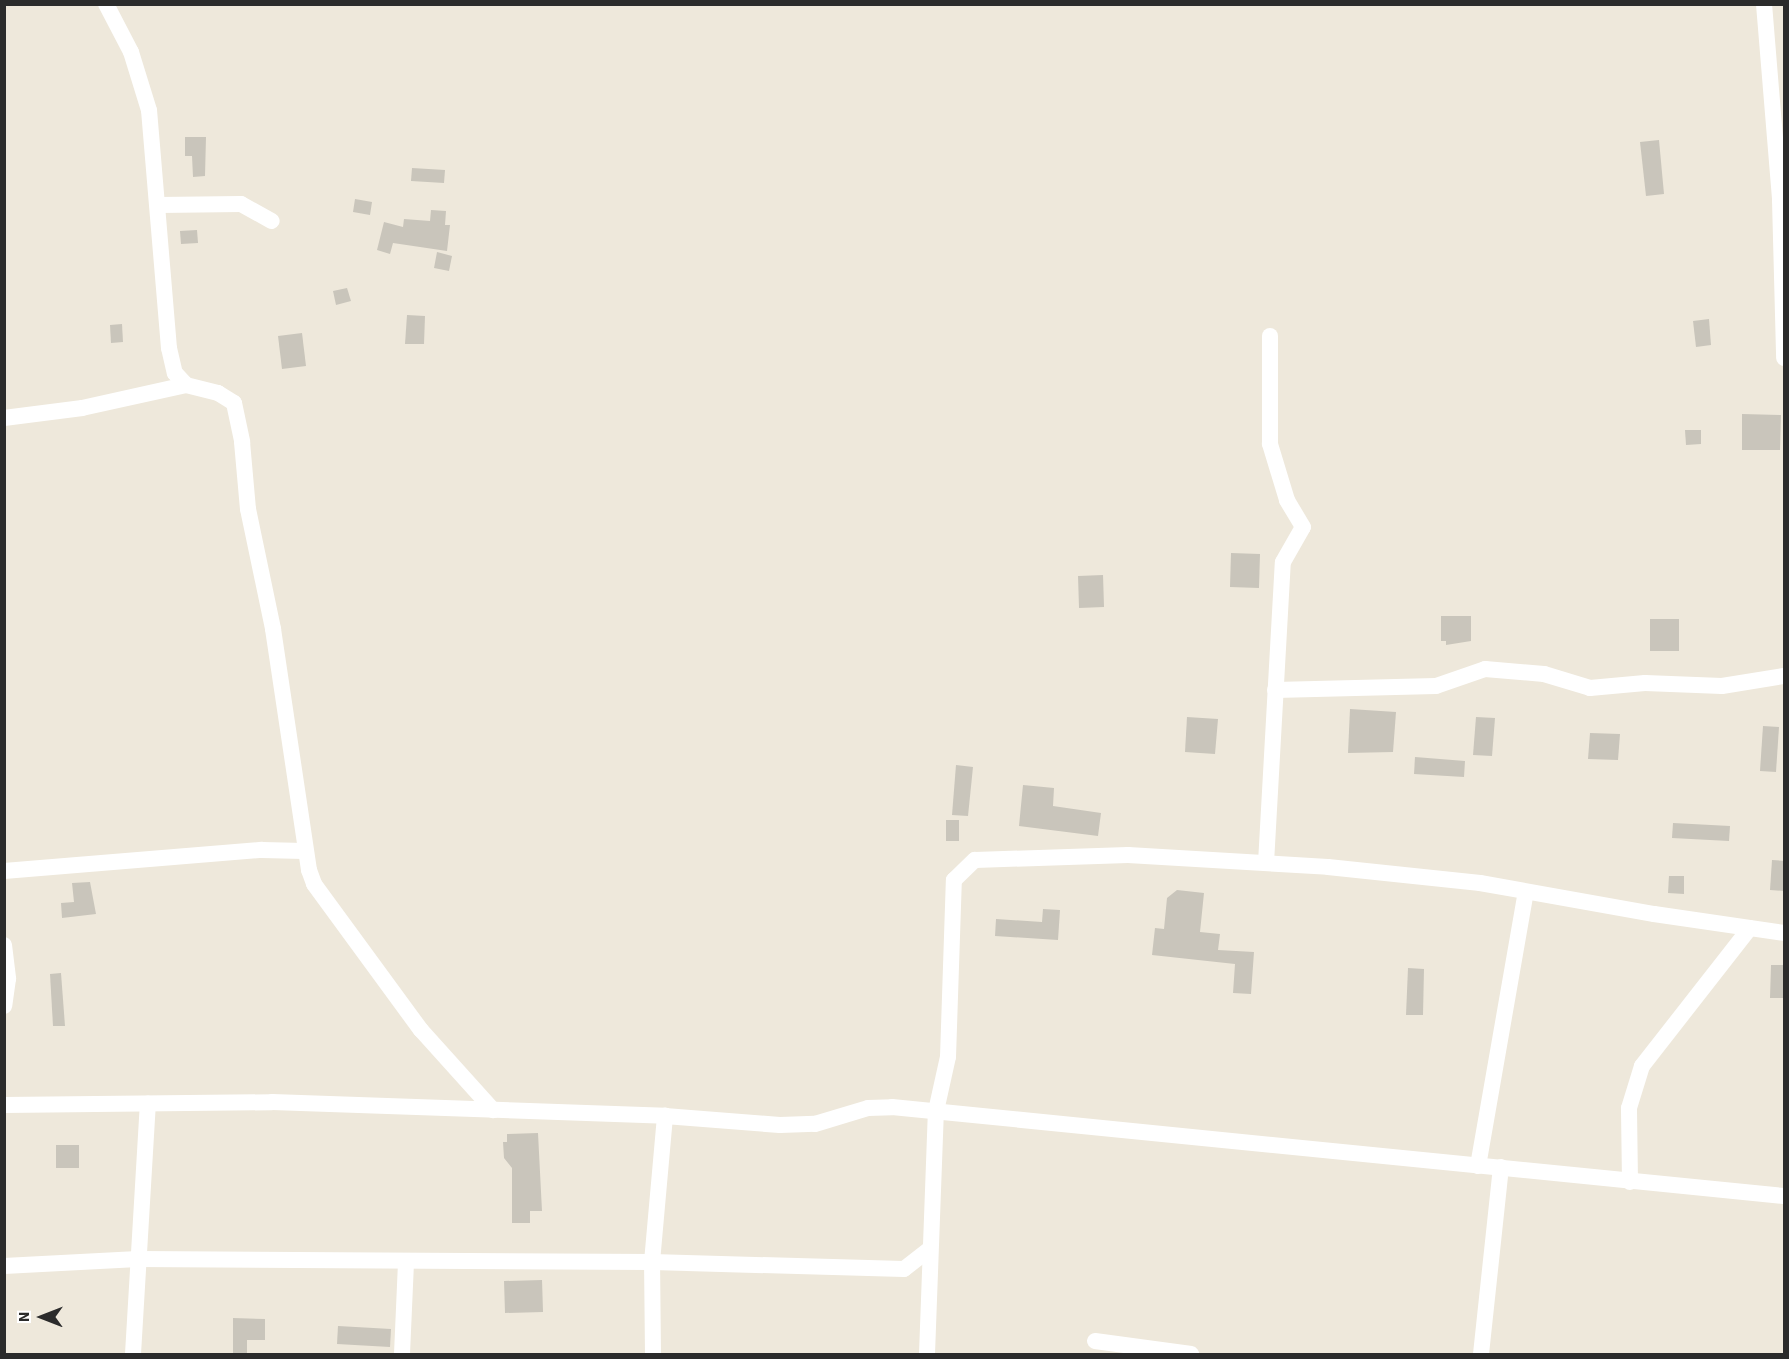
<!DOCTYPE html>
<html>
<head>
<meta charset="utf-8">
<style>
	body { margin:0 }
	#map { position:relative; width:1789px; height:1359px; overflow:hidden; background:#eee8db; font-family:"Source Sans 3",sans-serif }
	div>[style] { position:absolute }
	.building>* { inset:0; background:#c9c5bb }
	.minor>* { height:16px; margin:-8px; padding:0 8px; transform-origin:8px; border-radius:8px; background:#fff }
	span { translate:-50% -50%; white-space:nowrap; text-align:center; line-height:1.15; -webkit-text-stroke:4.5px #fff; paint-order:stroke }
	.frame { position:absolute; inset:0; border:6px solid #2b2b2b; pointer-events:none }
	.north { position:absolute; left:12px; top:1287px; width:60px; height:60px; -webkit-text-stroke:4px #fff; paint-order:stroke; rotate:270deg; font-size:16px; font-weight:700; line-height:24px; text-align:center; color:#2b2b2b }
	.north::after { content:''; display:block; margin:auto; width:21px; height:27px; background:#2b2b2b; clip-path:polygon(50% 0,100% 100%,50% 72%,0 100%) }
</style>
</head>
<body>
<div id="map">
	<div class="building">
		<div style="clip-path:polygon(185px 137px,206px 137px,205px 176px,193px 177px,192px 156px,185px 156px)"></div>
		<div style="clip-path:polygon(1659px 140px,1664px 194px,1646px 196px,1640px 142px)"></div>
		<div style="clip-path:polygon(412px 168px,445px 170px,444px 183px,411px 181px)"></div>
		<div style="clip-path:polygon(355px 199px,372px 202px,370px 215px,353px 212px)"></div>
		<div style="clip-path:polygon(431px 210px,446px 211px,445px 225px,450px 225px,447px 251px,393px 243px,390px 254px,377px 250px,384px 222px,403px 227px,404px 219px,430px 221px)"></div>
		<div style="clip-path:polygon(197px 230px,198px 243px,181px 244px,180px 231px)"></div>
		<div style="clip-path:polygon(437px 252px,452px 256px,449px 271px,434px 268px)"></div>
		<div style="clip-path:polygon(347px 288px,351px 301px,336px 305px,333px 291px)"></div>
		<div style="clip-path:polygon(407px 315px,425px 316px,424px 344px,405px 344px)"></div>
		<div style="clip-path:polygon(1709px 319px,1711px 345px,1696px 347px,1693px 321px)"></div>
		<div style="clip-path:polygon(122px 324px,123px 342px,111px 343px,110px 325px)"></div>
		<div style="clip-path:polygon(302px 333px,306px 366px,282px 369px,278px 336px)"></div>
		<div style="clip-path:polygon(1742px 414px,1781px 415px,1780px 450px,1742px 450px)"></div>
		<div style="clip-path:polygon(1685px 430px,1701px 430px,1701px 444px,1686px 445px)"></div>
		<div style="clip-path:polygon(1231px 553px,1260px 554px,1259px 588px,1230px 587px)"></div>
		<div style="clip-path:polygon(1103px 575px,1104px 607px,1079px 608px,1078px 576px)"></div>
		<div style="clip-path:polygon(1441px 616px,1471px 616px,1471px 641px,1446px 645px,1446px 641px,1441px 641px)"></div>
		<div style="clip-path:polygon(1650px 619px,1679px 619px,1679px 651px,1650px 651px)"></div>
		<div style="clip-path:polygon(1350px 709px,1396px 712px,1393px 752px,1348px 753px)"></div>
		<div style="clip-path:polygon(1187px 717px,1218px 719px,1215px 754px,1185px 752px)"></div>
		<div style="clip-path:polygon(1476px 717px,1495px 718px,1492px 756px,1473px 755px)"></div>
		<div style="clip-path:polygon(1763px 726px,1779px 727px,1776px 772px,1760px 771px)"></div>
		<div style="clip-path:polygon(1590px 733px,1620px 734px,1618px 760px,1588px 759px)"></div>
		<div style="clip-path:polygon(1415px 757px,1465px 761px,1464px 777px,1414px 774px)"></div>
		<div style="clip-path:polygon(956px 765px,973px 767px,968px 816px,952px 815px)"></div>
		<div style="clip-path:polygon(1023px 785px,1054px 788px,1053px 806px,1101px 813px,1098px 836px,1019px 826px)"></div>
		<div style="clip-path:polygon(946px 820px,959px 820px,959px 841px,946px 841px)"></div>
		<div style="clip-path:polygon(1673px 823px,1730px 826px,1729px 841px,1672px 838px)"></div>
		<div style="clip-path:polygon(1772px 860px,1785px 861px,1785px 891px,1770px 890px)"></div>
		<div style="clip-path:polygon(1669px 876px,1684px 876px,1684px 894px,1668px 893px)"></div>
		<div style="clip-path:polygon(90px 882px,96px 914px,62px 918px,61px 903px,74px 902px,72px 883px)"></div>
		<div style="clip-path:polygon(1177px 890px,1204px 893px,1200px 932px,1220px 934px,1218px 950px,1254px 952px,1251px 994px,1233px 993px,1235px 964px,1152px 955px,1155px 928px,1164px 929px,1167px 898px)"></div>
		<div style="clip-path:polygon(1043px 909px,1060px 910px,1058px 940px,995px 936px,996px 919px,1042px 922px)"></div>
		<div style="clip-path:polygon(1771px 965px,1785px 965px,1785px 998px,1770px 998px)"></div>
		<div style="clip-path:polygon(1408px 968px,1424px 969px,1423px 1015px,1406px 1015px)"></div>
		<div style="clip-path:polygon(61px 973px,65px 1026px,53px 1026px,50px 974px)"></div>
		<div style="clip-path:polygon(538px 1133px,542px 1211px,530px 1211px,530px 1223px,512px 1223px,512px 1168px,504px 1158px,503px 1142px,507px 1142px,507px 1134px)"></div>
		<div style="clip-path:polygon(56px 1145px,79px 1145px,79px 1168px,56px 1168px)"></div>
		<div style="clip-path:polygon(542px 1280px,543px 1312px,505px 1313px,504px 1281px)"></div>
		<div style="clip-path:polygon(233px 1318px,265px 1319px,265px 1340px,247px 1340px,247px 1354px,233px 1354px)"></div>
		<div style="clip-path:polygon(338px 1326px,391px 1329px,390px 1347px,337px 1344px)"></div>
	</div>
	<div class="minor">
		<div style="left:106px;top:4px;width:54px;rotate:62.5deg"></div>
		<div style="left:131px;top:52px;width:61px;rotate:72.8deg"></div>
		<div style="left:149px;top:110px;width:239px;rotate:85.2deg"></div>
		<div style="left:169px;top:348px;width:26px;rotate:77deg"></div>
		<div style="left:175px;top:373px;width:16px;rotate:47deg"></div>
		<div style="left:186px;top:385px;width:33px;rotate:14deg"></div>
		<div style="left:218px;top:393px;width:19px;rotate:32deg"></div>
		<div style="left:234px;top:403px;width:40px;rotate:78deg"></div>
		<div style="left:242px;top:442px;width:67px;rotate:84.9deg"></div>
		<div style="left:248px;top:509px;width:123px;rotate:78.2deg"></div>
		<div style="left:273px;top:629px;width:244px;rotate:81.5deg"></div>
		<div style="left:309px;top:870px;width:15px;rotate:70deg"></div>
		<div style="left:314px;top:884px;width:181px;rotate:53.8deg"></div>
		<div style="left:421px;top:1030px;width:108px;rotate:48deg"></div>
		<div style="left:1764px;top:4px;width:197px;rotate:85.3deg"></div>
		<div style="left:1780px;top:200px;width:158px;rotate:88.5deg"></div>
		<div style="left:159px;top:205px;width:82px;rotate:-0.7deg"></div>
		<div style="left:241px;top:204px;width:35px;rotate:29deg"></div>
		<div style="left:4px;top:418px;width:79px;rotate:-7.3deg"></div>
		<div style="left:82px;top:408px;width:107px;rotate:-12.5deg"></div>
		<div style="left:1275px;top:690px;width:161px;rotate:-1.4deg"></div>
		<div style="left:1436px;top:686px;width:52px;rotate:-19.1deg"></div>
		<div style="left:1485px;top:669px;width:59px;rotate:4.8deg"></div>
		<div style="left:1544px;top:674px;width:48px;rotate:16.9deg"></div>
		<div style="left:1590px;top:688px;width:55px;rotate:-5.2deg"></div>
		<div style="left:1645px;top:683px;width:77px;rotate:2.2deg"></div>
		<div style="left:1722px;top:686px;width:63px;rotate:-9.2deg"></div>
		<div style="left:1266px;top:863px;width:301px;rotate:-86.8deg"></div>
		<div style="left:1283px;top:562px;width:40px;rotate:-60.3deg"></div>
		<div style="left:1303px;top:527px;width:31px;rotate:-121deg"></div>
		<div style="left:1287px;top:500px;width:59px;rotate:-106.9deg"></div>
		<div style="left:1270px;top:444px;width:108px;rotate:-90deg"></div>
		<div style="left:4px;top:871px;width:259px;rotate:-4.7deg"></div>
		<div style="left:262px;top:850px;width:42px;rotate:1.4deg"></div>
		<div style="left:4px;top:945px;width:34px;rotate:83deg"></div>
		<div style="left:8px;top:979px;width:27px;rotate:98deg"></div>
		<div style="left:4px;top:1105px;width:268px;rotate:-0.6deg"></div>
		<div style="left:272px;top:1102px;width:393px;rotate:2deg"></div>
		<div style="left:665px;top:1116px;width:115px;rotate:4.5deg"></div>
		<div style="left:780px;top:1125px;width:35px;rotate:-2deg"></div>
		<div style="left:815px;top:1124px;width:55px;rotate:-16.8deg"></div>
		<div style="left:868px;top:1108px;width:24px;rotate:-2deg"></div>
		<div style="left:892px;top:1107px;width:896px;rotate:5.7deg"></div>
		<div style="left:1478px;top:1166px;width:278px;rotate:-80.1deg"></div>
		<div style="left:1630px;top:1182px;width:74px;rotate:-90.8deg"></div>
		<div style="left:1629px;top:1108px;width:44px;rotate:-72.8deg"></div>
		<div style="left:1642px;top:1066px;width:175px;rotate:-52deg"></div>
		<div style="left:4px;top:1266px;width:134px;rotate:-3deg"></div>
		<div style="left:138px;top:1259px;width:514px;rotate:0.33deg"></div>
		<div style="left:652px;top:1262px;width:252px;rotate:1.6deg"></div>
		<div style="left:904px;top:1269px;width:33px;rotate:-38deg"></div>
		<div style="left:1095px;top:1341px;width:97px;rotate:7.7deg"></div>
		<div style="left:133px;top:1354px;width:251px;rotate:-86.6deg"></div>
		<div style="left:402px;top:1354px;width:93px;rotate:-87.5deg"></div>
		<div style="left:653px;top:1354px;width:92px;rotate:-90.6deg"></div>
		<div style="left:652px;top:1262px;width:147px;rotate:-84.9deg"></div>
		<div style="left:927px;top:1354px;width:243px;rotate:-87.9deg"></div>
		<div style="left:936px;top:1111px;width:55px;rotate:-77.5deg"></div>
		<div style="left:948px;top:1057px;width:177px;rotate:-88.1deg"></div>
		<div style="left:954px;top:880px;width:29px;rotate:-44deg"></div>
		<div style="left:975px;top:860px;width:153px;rotate:-1.9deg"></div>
		<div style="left:1128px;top:855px;width:200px;rotate:3.4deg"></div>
		<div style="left:1328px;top:867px;width:153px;rotate:6deg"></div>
		<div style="left:1480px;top:883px;width:177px;rotate:10.1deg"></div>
		<div style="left:1654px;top:914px;width:131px;rotate:8.3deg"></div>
		<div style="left:1481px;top:1354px;width:188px;rotate:-83.9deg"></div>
	</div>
	<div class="frame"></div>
	<div class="north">N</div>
</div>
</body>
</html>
